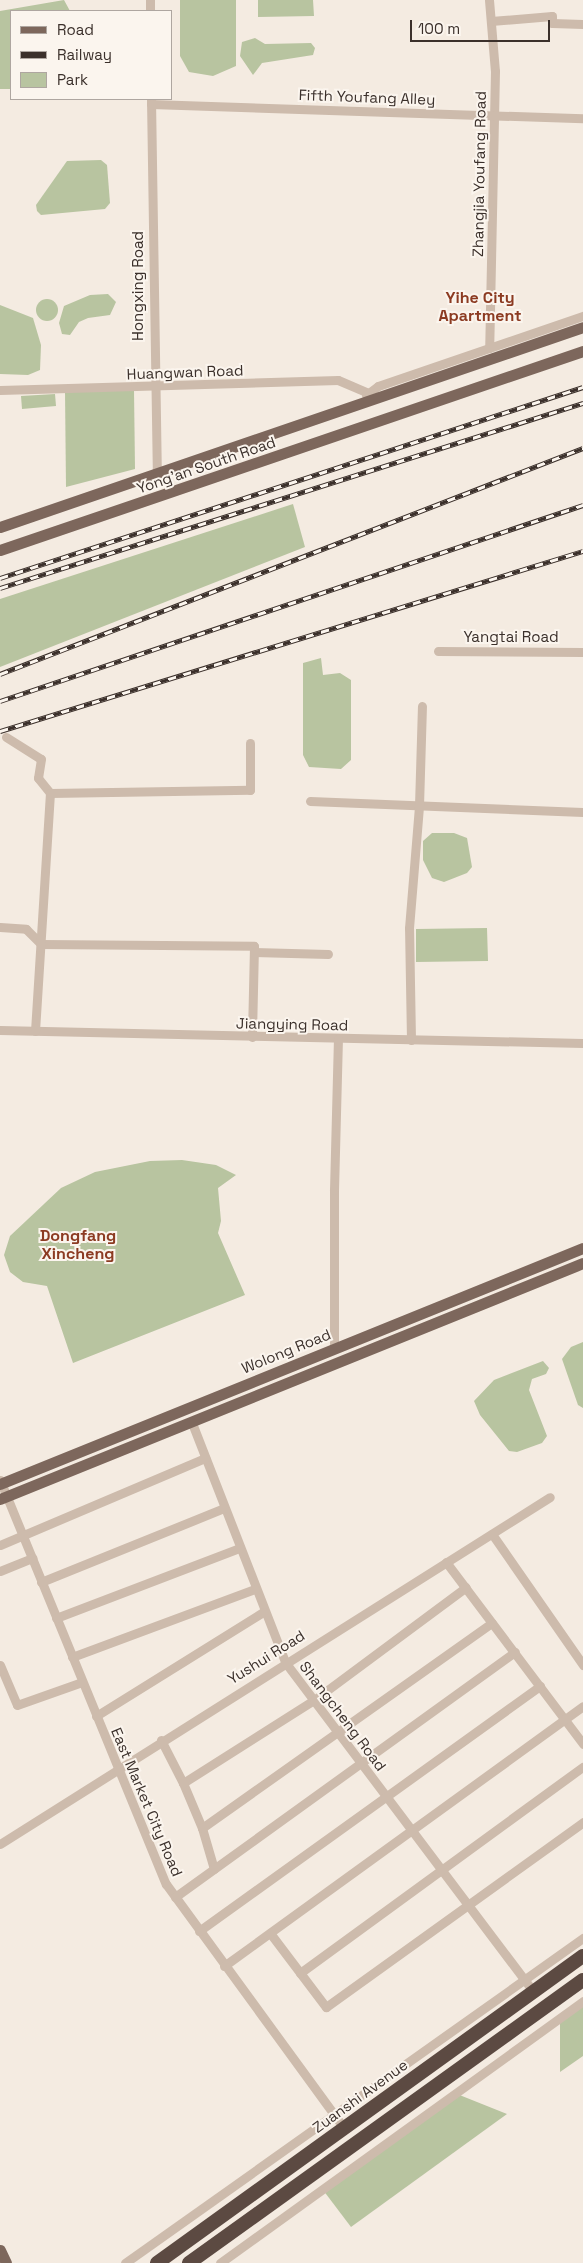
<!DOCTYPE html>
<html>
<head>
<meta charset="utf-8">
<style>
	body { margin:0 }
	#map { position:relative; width:583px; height:2263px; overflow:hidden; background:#f4ebe1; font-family:"Space Grotesk",sans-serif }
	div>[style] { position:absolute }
	.green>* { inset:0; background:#b8c4a0 }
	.round { border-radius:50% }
	.minor>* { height:9px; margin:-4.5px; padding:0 4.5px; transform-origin:4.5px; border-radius:4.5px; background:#cdbbac }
	.major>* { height:11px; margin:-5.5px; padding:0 5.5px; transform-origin:5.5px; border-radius:5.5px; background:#7d675c }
	.highway>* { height:14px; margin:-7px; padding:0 7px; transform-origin:7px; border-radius:7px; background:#5c4a42 }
	.rail>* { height:4.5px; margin-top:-2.25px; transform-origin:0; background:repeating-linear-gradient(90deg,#fbf5ee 0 8px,#3b302b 0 16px); box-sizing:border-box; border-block:1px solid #3b302b }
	span { translate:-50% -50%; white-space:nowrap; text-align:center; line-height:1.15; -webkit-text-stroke:4px #fbf5ee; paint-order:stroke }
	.street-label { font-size:15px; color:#3b302b }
	.neighbourhood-label { font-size:16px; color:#8c3b22; font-weight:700 }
	.legend { position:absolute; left:10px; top:10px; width:162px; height:90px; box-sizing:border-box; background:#fbf5ee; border:1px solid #aea6a0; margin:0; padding:6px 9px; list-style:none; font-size:15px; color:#3b302b }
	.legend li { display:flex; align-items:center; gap:10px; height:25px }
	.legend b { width:25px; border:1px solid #aea6a0 }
	.scale { position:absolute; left:410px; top:20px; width:140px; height:22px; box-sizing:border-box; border:2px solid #3b302b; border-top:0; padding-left:6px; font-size:15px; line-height:18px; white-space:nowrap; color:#3b302b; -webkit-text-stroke:4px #fbf5ee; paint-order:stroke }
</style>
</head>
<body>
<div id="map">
	<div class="green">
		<div style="clip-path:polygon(64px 0,70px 11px,11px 11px,11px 89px,0 89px,0 11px)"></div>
		<div style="clip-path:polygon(180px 0,236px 0,236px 66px,213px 76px,189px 72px,180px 56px)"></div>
		<div style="clip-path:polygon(258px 0,313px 0,314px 16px,258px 17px)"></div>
		<div style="clip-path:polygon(255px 38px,265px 44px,311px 43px,315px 48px,313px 55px,262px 63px,253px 75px,240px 56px,242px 42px)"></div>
		<div style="clip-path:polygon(101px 160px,107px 165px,110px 203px,105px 209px,41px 215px,37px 211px,36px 205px,67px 161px)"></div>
		<div style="clip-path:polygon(108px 294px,116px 302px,110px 315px,88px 318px,79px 322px,70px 335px,62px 334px,59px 323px,64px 306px,90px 295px)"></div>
		<div class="round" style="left:36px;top:299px;width:22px;height:22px"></div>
		<div style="clip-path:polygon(0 305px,33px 318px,41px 345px,40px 370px,28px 375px,0 374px)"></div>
		<div style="clip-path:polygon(134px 390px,135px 469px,66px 487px,65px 392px)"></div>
		<div style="clip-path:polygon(55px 394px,56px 406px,22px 409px,21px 396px)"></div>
		<div style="clip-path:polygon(293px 504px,305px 547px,0 667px,0 599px)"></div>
		<div style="clip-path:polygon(321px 658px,323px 675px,340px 673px,351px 680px,351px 760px,341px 769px,309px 767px,303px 755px,303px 663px)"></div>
		<div style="clip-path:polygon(432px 833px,454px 833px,467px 838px,472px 867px,467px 873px,444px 882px,432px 878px,423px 860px,423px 841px)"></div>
		<div style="clip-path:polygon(487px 928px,488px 961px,416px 962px,416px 929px)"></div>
		<div style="clip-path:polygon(182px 1160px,216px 1165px,236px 1175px,218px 1188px,221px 1221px,218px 1233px,245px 1295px,73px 1363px,47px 1286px,23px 1282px,10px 1272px,4px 1255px,10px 1236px,61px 1188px,95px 1172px,150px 1161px)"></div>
		<div style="clip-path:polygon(583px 1342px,583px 1408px,578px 1405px,562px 1359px,571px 1347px)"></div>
		<div style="clip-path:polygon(543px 1361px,549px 1368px,546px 1374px,532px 1379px,529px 1390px,547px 1436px,542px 1443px,517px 1452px,509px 1451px,480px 1415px,474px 1401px,494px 1380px)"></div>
		<div style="clip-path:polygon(583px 2002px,583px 2056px,560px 2072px,560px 2018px)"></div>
		<div style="clip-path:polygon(457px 2094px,507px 2114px,351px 2227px,323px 2190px)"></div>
	</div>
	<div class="minor">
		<div style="left:150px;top:0;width:11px;rotate:90deg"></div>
		<div style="left:489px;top:0;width:71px;rotate:85.2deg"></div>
		<div style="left:495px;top:71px;width:277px;rotate:91.2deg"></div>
		<div style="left:491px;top:21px;width:61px;rotate:-4.7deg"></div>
		<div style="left:552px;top:16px;width:7px;rotate:90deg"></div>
		<div style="left:552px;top:23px;width:31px;rotate:2deg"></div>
		<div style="left:151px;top:99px;width:374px;rotate:89.1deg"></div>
		<div style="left:151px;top:104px;width:432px;rotate:1.9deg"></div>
		<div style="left:0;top:390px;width:338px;rotate:-1.7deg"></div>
		<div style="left:338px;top:380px;width:34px;rotate:23deg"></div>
		<div style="left:366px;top:395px;width:15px;rotate:-37deg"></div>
		<div style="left:378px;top:386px;width:217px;rotate:-18.9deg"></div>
		<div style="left:438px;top:651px;width:145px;rotate:0.4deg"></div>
		<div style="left:6px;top:737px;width:41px;rotate:32.2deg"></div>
		<div style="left:41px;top:759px;width:19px;rotate:99deg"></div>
		<div style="left:38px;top:778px;width:19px;rotate:51deg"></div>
		<div style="left:310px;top:801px;width:273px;rotate:2.3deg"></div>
		<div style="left:0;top:927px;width:26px;rotate:4deg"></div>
		<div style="left:26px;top:929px;width:21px;rotate:45deg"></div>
		<div style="left:41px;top:944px;width:213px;rotate:0.5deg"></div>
		<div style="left:254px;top:946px;width:91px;rotate:91.3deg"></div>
		<div style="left:254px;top:952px;width:74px;rotate:1.5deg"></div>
		<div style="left:0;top:1030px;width:583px;rotate:1.28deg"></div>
		<div style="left:35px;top:1031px;width:238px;rotate:-86.4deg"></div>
		<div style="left:50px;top:793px;width:200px;rotate:-0.9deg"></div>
		<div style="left:250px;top:790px;width:47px;rotate:-90deg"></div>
		<div style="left:411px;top:1040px;width:112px;rotate:-91deg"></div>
		<div style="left:409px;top:928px;width:122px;rotate:-85.3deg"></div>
		<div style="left:419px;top:806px;width:100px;rotate:-88.3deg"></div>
		<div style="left:334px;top:1348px;width:158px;rotate:-90deg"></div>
		<div style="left:334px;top:1190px;width:151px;rotate:-88.5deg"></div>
		<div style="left:192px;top:1423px;width:256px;rotate:68.7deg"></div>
		<div style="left:285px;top:1662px;width:412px;rotate:53deg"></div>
		<div style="left:0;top:1480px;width:437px;rotate:67.7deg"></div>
		<div style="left:166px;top:1884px;width:302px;rotate:53.9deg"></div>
		<div style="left:492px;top:1534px;width:160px;rotate:55.2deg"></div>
		<div style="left:0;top:1545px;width:223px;rotate:-23deg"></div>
		<div style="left:446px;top:1562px;width:228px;rotate:53deg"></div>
		<div style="left:0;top:1571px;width:35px;rotate:-22deg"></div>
		<div style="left:41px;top:1582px;width:197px;rotate:-22deg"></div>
		<div style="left:56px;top:1618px;width:196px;rotate:-20.9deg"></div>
		<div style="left:72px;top:1657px;width:195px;rotate:-20.4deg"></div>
		<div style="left:0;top:1665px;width:43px;rotate:67deg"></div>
		<div style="left:17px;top:1705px;width:69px;rotate:-19.5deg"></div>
		<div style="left:96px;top:1716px;width:197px;rotate:-31.9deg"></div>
		<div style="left:161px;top:1740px;width:48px;rotate:62.9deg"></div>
		<div style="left:202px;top:1828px;width:49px;rotate:-112.9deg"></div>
		<div style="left:183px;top:1783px;width:155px;rotate:-32.4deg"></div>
		<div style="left:314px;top:1700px;width:189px;rotate:-36.6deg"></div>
		<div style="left:0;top:1844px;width:650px;rotate:-32.25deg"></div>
		<div style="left:214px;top:1869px;width:43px;rotate:-106.3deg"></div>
		<div style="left:202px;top:1828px;width:355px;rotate:-35.3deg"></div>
		<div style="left:175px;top:1897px;width:419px;rotate:-35.8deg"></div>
		<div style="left:199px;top:1931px;width:420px;rotate:-35.7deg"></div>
		<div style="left:270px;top:1933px;width:93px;rotate:52.9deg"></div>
		<div style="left:326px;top:2007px;width:317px;rotate:-35.7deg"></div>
		<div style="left:224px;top:1966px;width:443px;rotate:-35.9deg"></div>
		<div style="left:300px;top:1973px;width:350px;rotate:-36.1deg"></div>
		<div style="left:125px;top:2263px;width:562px;rotate:-35.36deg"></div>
		<div style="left:220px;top:2263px;width:448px;rotate:-35.8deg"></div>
	</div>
	<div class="major">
		<div style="left:0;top:527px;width:616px;rotate:-18.93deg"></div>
		<div style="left:0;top:550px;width:616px;rotate:-18.85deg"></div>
		<div style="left:0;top:1484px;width:629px;rotate:-22.04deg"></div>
		<div style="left:0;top:1499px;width:629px;rotate:-22.04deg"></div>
		<div style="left:0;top:2250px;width:14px;rotate:65deg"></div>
	</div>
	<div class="highway">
		<div style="left:157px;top:2263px;width:525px;rotate:-35.78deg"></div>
		<div style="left:189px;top:2263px;width:485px;rotate:-35.7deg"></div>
	</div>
	<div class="rail">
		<div style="left:0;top:578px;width:613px;rotate:-18.14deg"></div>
		<div style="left:0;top:588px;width:612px;rotate:-17.61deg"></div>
		<div style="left:0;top:674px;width:625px;rotate:-21.19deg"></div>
		<div style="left:0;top:701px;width:615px;rotate:-18.58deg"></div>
		<div style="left:0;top:731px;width:610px;rotate:-17.16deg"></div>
	</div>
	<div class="street-label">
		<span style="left:367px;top:97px;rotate:2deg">Fifth Youfang Alley</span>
		<span style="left:479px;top:174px;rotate:-89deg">Zhangjia Youfang Road</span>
		<span style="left:138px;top:286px;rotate:-90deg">Hongxing Road</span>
		<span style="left:185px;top:372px;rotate:-2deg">Huangwan Road</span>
		<span style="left:206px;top:465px;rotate:-19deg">Yong'an South Road</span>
		<span style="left:511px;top:637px">Yangtai Road</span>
		<span style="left:292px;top:1024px;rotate:1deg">Jiangying Road</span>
		<span style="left:286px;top:1351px;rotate:-22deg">Wolong Road</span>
		<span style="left:266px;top:1657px;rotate:-32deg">Yushui Road</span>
		<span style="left:343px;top:1716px;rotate:53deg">Shangcheng Road</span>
		<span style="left:147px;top:1802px;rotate:67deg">East Market City Road</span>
		<span style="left:360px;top:2096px;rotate:-36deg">Zuanshi Avenue</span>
	</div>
	<div class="neighbourhood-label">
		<span style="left:480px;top:307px">Yihe City<br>Apartment</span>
		<span style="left:78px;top:1245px">Dongfang<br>Xincheng</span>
	</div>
	<ul class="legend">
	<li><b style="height:6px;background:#7d675c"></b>Road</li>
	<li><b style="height:6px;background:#3b302b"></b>Railway</li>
	<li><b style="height:14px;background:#b8c4a0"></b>Park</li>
	</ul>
	<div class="scale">100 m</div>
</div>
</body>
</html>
